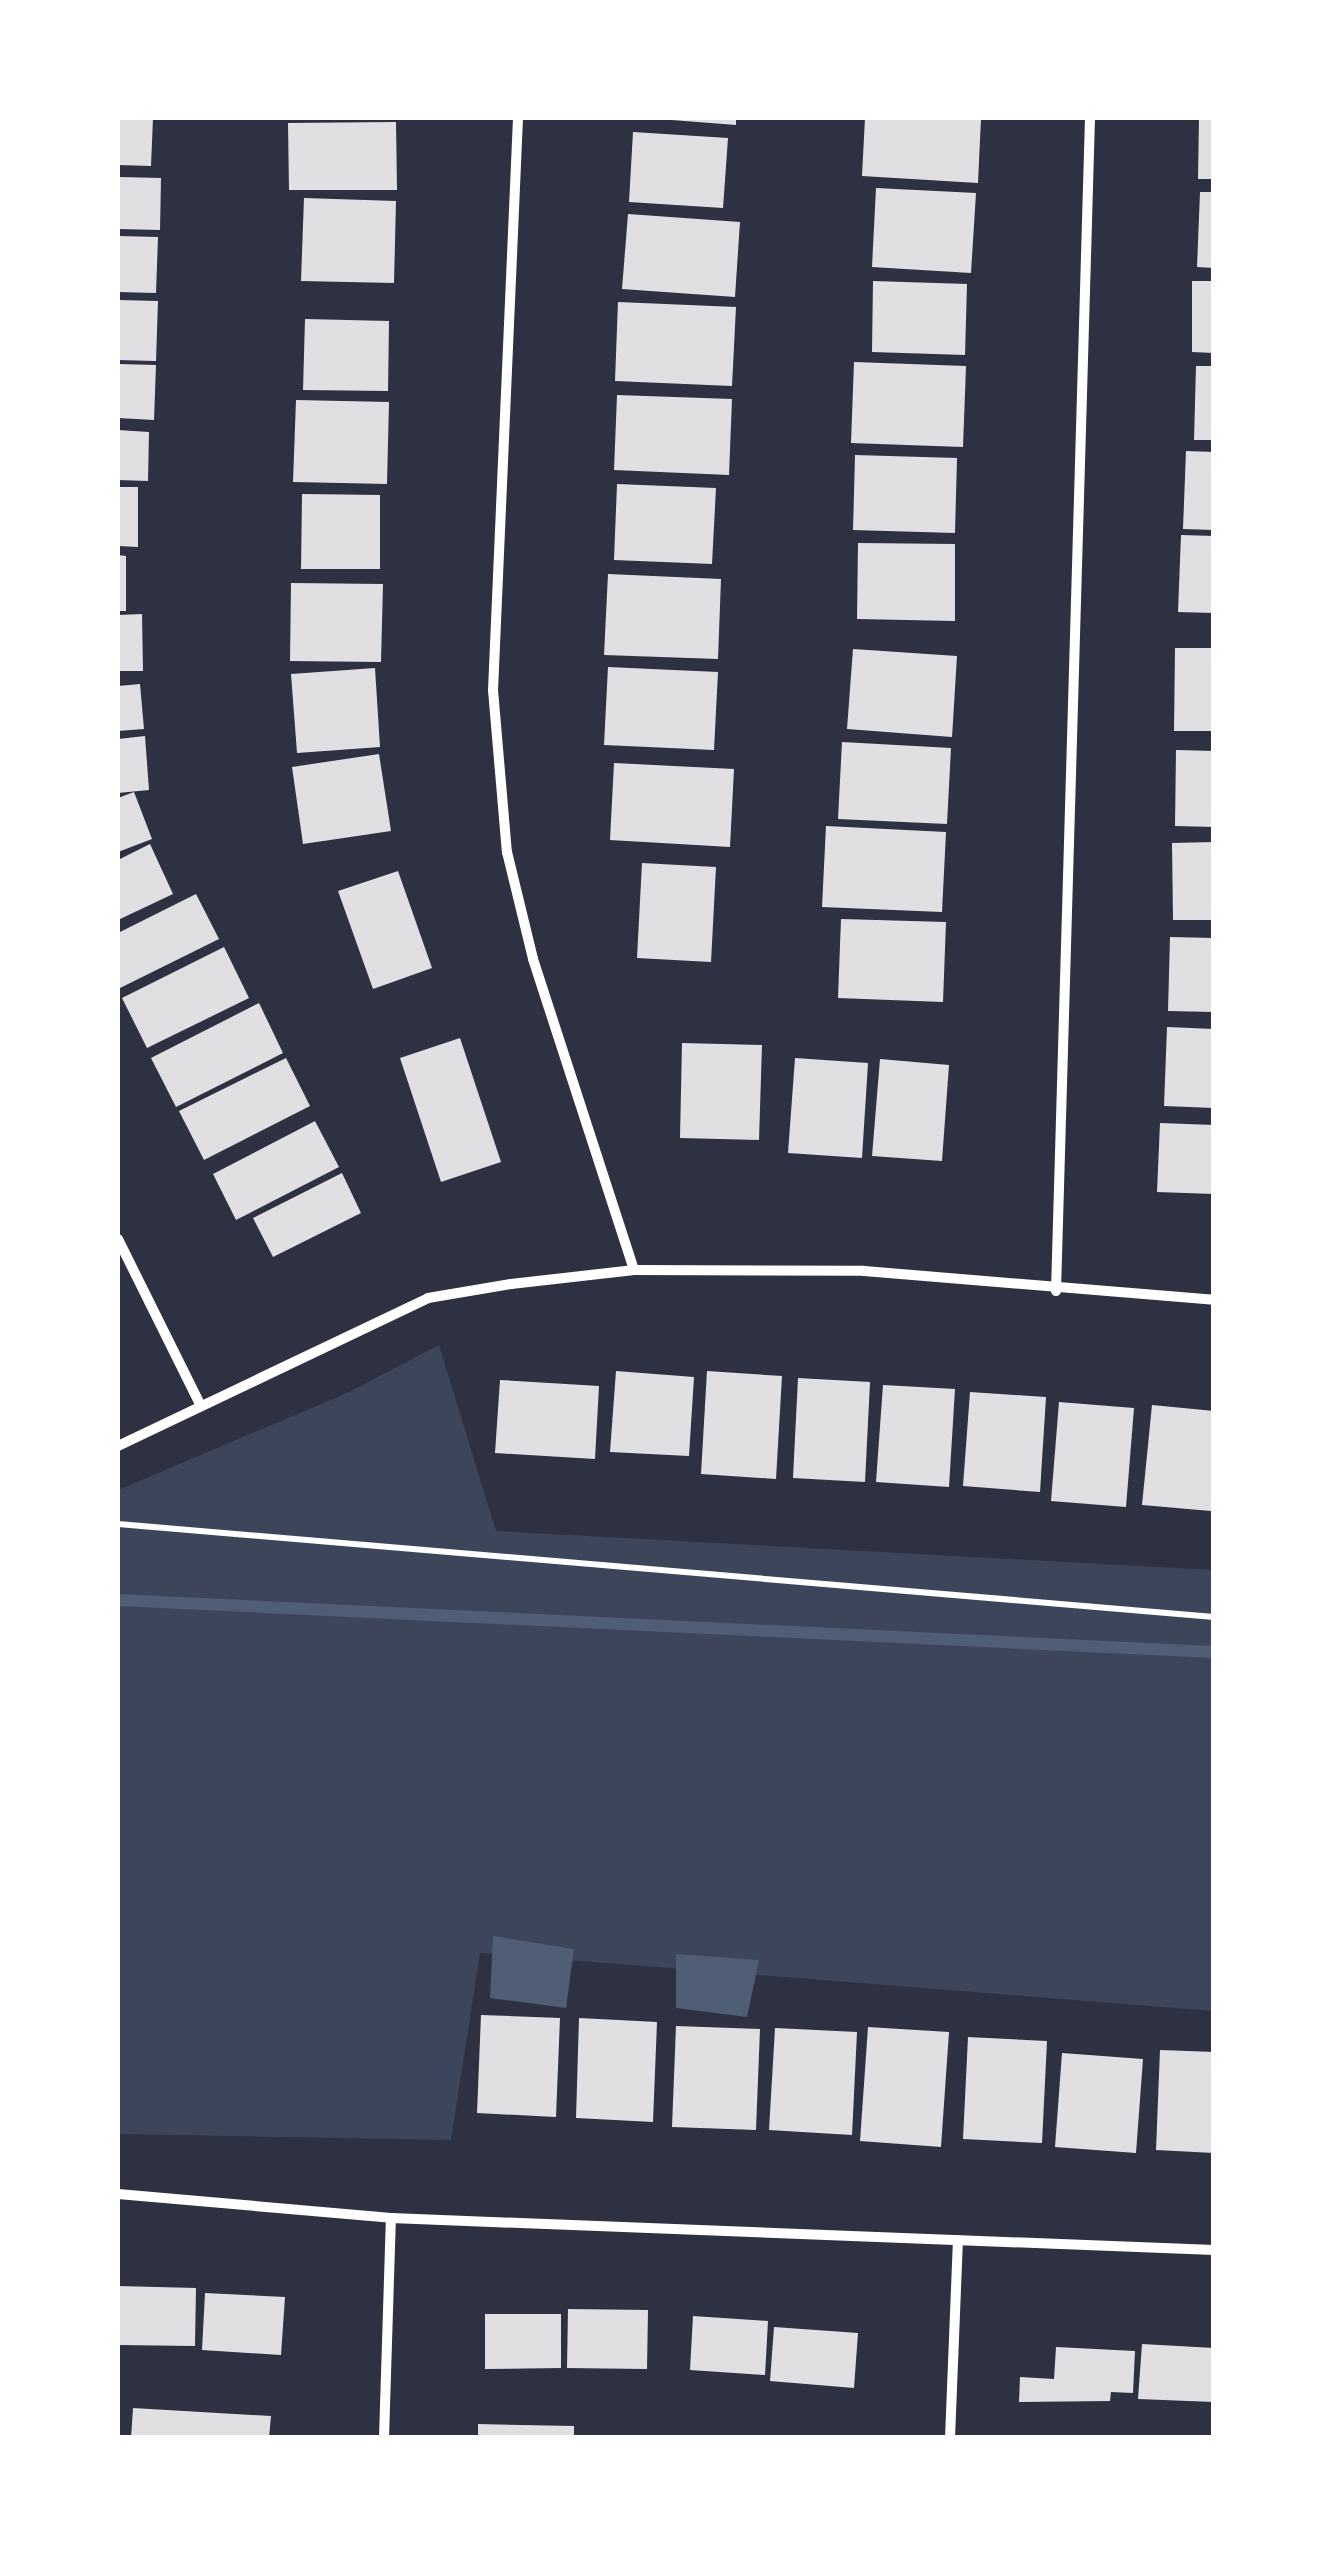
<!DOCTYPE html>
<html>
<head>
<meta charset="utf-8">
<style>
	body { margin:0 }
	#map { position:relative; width:1331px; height:2555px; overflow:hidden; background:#2d3142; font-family:"Titillium Web",sans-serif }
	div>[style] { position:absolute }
	.green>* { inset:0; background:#3c4559 }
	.water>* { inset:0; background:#4f5d75 }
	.stream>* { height:12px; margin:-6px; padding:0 6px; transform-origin:6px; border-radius:6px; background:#4f5d75 }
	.building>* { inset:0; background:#e0e0e3 }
	.path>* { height:6px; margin:-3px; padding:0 3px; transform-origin:3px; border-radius:3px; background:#fff }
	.minor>* { height:10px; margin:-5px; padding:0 5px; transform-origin:5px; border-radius:5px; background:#fff }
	span { translate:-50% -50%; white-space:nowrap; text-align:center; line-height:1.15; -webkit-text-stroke:9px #fff; paint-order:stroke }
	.frame { position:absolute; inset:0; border:120px solid #fff; pointer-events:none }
</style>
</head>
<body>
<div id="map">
	<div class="green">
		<div style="clip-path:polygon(439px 1345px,496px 1531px,1213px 1570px,1213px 2011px,480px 1953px,451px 2140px,118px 2134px,118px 1490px,347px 1393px)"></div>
	</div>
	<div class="water">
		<div style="clip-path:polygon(493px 1936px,574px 1949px,566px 2008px,490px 1998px)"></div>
		<div style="clip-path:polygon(676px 1954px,759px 1960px,747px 2017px,676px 2008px)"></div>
	</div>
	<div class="stream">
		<div style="left:118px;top:1600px;width:1097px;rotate:2.72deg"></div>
	</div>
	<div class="building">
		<div style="clip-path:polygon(118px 118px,153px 118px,151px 166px,118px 165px)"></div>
		<div style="clip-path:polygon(646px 118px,736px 118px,736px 125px)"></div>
		<div style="clip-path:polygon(865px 118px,981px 118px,978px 183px,862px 176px)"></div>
		<div style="clip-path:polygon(1199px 118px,1214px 118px,1214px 179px,1198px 179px)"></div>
		<div style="clip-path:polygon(396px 122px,397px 190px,289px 190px,288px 123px)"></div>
		<div style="clip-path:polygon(633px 132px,728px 138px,723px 208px,629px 202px)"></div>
		<div style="clip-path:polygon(118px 177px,161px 178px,160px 230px,118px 229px)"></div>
		<div style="clip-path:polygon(876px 188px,976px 193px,971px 273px,872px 267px)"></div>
		<div style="clip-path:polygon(1200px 192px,1214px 192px,1214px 268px,1197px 267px)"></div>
		<div style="clip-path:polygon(304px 198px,396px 201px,394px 283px,301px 281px)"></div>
		<div style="clip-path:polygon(628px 214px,740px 222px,735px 297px,622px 289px)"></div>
		<div style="clip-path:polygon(118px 236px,158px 237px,156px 293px,118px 292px)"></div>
		<div style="clip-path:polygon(873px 281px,967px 284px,965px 355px,872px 352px)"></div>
		<div style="clip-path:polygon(1192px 281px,1214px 281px,1214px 353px,1192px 352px)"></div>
		<div style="clip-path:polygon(118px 300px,158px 301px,156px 361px,118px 360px)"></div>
		<div style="clip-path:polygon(618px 302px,736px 307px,732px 386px,615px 381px)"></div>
		<div style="clip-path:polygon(305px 319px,389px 321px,388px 391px,303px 390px)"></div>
		<div style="clip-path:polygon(854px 362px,966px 366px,963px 447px,851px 443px)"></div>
		<div style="clip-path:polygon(118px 364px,156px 365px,154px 420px,118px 418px)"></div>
		<div style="clip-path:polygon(1196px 366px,1214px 366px,1214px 440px,1194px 440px)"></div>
		<div style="clip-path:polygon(617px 395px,732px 399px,729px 475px,614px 470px)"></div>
		<div style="clip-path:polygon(296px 400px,389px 402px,387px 484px,293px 482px)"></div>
		<div style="clip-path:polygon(118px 430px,149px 432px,148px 481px,118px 480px)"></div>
		<div style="clip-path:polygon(1186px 451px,1214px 452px,1214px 530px,1183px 529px)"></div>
		<div style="clip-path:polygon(855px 455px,957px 458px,955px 533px,853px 530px)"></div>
		<div style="clip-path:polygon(617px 484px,716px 488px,712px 564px,614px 560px)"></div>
		<div style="clip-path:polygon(118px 487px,138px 487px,138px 547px,118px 546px)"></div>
		<div style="clip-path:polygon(302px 494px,380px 495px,380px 569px,301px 569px)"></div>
		<div style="clip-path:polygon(1181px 535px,1214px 536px,1214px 613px,1178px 612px)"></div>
		<div style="clip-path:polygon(858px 543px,955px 544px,955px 621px,857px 619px)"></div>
		<div style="clip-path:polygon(118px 555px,126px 556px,126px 611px,118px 611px)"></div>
		<div style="clip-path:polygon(608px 574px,721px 579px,718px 659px,604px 655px)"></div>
		<div style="clip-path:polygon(291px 583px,383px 584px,381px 662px,290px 661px)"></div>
		<div style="clip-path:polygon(142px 614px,143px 671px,118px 671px,118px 615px)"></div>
		<div style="clip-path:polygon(1175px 648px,1214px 648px,1214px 731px,1174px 731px)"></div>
		<div style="clip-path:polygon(853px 649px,957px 656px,952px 737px,847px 729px)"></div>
		<div style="clip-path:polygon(608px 667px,718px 672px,714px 750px,604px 745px)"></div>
		<div style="clip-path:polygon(375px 668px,380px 747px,297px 753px,291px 674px)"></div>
		<div style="clip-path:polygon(140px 684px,144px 729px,118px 731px,118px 686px)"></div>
		<div style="clip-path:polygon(145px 736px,149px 790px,118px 793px,118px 739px)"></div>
		<div style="clip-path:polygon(842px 742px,951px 748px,947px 824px,838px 819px)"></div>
		<div style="clip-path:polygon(1176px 750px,1214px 751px,1214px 827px,1175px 826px)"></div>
		<div style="clip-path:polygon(379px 754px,391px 831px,303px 844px,292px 767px)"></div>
		<div style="clip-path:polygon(614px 763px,734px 769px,730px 847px,610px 840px)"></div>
		<div style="clip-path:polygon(134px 792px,152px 839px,118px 852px,118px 798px)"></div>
		<div style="clip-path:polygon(826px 826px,946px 832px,942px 912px,822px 907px)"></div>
		<div style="clip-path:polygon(1214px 842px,1214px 920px,1173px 920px,1172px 843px)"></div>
		<div style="clip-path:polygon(150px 844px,173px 894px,118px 920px,118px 860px)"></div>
		<div style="clip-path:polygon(642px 863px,716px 867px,711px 962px,637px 958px)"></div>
		<div style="clip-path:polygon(398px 871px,432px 968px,373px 989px,338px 891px)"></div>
		<div style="clip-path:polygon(196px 894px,219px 939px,118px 989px,118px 933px)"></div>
		<div style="clip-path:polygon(841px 919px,946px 922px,943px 1002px,838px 998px)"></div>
		<div style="clip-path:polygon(1170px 937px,1214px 938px,1214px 1012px,1168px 1011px)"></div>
		<div style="clip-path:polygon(224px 947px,249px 998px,147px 1048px,122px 998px)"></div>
		<div style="clip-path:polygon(259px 1003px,283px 1053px,176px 1107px,151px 1058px)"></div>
		<div style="clip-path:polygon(1167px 1027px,1214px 1029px,1214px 1108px,1164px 1106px)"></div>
		<div style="clip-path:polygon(460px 1038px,501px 1162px,441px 1182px,400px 1058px)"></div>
		<div style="clip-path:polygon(682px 1043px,762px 1045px,759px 1140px,680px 1138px)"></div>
		<div style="clip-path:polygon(286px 1058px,310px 1106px,204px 1160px,179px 1111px)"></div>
		<div style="clip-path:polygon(795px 1058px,868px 1063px,862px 1158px,788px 1153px)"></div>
		<div style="clip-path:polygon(880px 1059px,949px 1065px,942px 1161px,872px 1156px)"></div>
		<div style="clip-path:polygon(315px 1121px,339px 1167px,236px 1220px,213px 1174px)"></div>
		<div style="clip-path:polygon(1160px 1123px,1214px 1125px,1214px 1194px,1157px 1192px)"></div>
		<div style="clip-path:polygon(342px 1173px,361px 1213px,273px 1257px,253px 1218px)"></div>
		<div style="clip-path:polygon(616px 1371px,694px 1377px,689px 1456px,610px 1452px)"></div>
		<div style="clip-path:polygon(707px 1371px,782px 1376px,776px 1479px,701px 1474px)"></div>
		<div style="clip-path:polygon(798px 1378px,870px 1382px,865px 1482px,793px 1478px)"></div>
		<div style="clip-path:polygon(500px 1380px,599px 1386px,595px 1459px,495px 1453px)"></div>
		<div style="clip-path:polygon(883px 1385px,955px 1389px,949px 1487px,876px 1482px)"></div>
		<div style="clip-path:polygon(970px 1392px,1046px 1397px,1040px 1492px,963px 1486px)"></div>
		<div style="clip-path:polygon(1059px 1402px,1134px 1408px,1126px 1507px,1051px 1501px)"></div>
		<div style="clip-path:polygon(1152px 1405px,1214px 1411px,1211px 1511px,1142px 1505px)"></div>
		<div style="clip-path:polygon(481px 2015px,560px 2018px,556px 2117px,477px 2113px)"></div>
		<div style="clip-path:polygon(579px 2018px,657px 2022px,653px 2122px,576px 2118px)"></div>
		<div style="clip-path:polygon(676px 2026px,760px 2029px,756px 2130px,672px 2127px)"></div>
		<div style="clip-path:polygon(868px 2027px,949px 2032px,941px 2147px,860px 2141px)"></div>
		<div style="clip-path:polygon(775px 2028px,857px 2032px,852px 2135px,769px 2130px)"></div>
		<div style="clip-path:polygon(968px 2037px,1047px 2041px,1042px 2143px,963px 2139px)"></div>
		<div style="clip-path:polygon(1160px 2050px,1214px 2052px,1214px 2153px,1156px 2150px)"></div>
		<div style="clip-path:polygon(1062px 2053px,1143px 2059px,1136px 2153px,1055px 2147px)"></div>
		<div style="clip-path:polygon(118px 2286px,196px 2288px,195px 2346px,118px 2345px)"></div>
		<div style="clip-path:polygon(205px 2293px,285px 2297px,281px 2355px,202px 2350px)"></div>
		<div style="clip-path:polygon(568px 2309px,648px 2310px,647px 2369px,567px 2368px)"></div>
		<div style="clip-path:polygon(485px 2314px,561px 2314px,561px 2368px,485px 2369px)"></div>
		<div style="clip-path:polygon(693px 2316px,768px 2321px,765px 2375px,690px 2370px)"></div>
		<div style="clip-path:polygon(774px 2327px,858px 2333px,854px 2388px,770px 2381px)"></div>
		<div style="clip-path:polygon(1142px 2344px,1214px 2348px,1214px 2402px,1138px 2399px)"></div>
		<div style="clip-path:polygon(1056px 2347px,1135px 2351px,1133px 2393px,1111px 2392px,1110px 2401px,1019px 2402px,1020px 2377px,1054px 2379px)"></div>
		<div style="clip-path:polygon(133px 2408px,271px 2416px,269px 2438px,131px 2438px)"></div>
		<div style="clip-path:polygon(478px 2424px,574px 2426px,574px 2438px,478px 2438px)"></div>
	</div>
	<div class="path">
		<div style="left:118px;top:1524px;width:1100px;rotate:4.85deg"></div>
	</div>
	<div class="minor">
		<div style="left:518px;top:118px;width:573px;rotate:92.5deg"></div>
		<div style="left:493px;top:690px;width:163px;rotate:85.1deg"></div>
		<div style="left:507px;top:852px;width:110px;rotate:76.3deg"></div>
		<div style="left:533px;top:959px;width:327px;rotate:72deg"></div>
		<div style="left:118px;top:1239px;width:182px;rotate:63.6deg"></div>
		<div style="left:1056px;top:1291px;width:1173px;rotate:-88.34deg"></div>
		<div style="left:118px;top:1446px;width:344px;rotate:-25.5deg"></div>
		<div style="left:428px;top:1298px;width:84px;rotate:-9.6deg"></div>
		<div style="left:511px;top:1284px;width:124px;rotate:-6.5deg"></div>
		<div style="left:634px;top:1270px;width:230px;rotate:0.2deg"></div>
		<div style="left:864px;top:1271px;width:351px;rotate:4.7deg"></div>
		<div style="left:118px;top:2194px;width:274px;rotate:5deg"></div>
		<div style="left:391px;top:2218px;width:824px;rotate:2.23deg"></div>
		<div style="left:384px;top:2438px;width:220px;rotate:-88.2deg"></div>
		<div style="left:950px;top:2438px;width:198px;rotate:-87.7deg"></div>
	</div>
	<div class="frame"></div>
</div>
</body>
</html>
